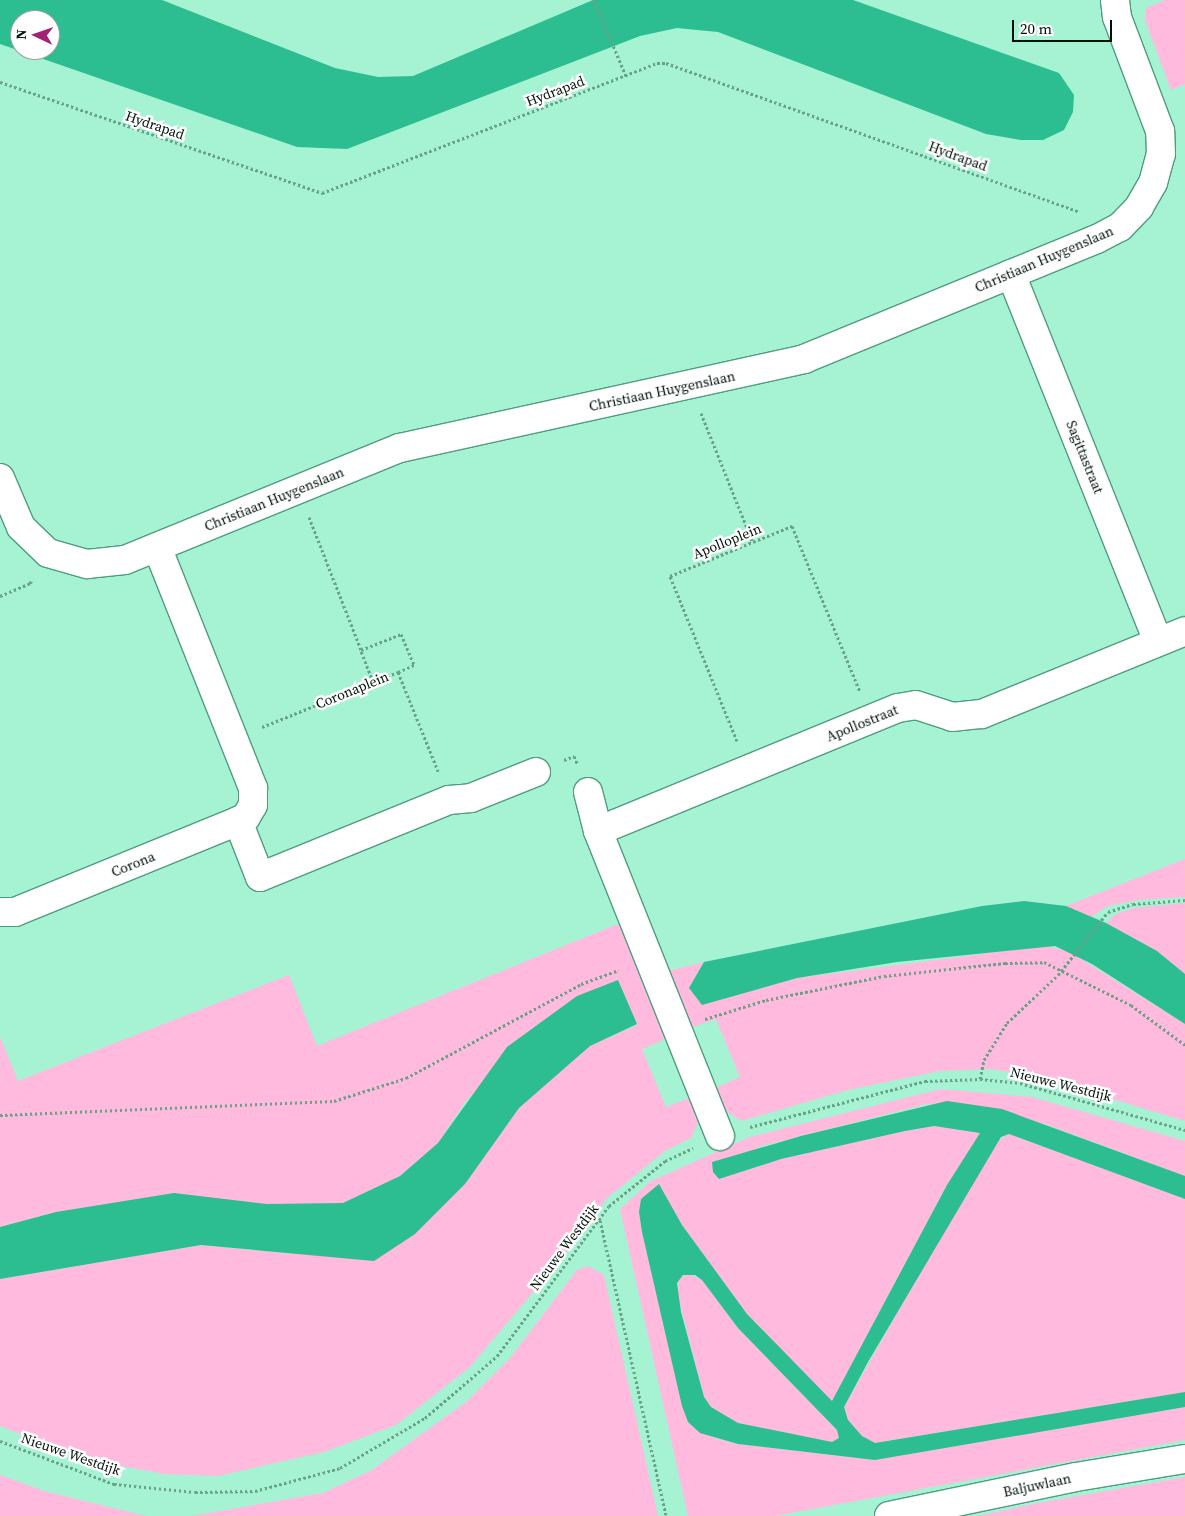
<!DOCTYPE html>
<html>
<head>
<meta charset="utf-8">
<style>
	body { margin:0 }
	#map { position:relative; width:1185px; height:1516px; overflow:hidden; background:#a5f3d3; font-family:"Source Serif 4",serif }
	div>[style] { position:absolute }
	.green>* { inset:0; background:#ffbadd }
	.water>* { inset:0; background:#2cbd91 }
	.path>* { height:3px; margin-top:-1.5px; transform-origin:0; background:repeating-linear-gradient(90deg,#69a189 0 2.5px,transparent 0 5px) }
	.roads { filter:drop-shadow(1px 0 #4f9c80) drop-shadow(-1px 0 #4f9c80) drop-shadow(0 1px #4f9c80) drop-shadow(0 -1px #4f9c80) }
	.pedestrian>* { height:28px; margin:-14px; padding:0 14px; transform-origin:14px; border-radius:14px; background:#fff }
	.minor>* { height:28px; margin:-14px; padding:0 14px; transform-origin:14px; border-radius:14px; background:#fff }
	.secondary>* { height:28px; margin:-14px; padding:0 14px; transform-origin:14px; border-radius:14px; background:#fff }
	span { translate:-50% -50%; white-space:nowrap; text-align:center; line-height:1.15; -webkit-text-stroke:5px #fff; paint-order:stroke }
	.street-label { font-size:14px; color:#001109 }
	.north { position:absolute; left:10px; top:10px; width:50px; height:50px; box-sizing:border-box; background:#fff; border:1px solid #99a09d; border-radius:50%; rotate:273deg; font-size:14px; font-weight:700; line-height:20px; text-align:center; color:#001109 }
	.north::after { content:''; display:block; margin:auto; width:18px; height:22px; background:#a22273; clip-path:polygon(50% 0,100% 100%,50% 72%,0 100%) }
	.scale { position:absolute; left:1012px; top:20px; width:100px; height:22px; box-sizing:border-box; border:2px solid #001109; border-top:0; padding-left:6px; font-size:15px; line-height:18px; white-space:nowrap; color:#001109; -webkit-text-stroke:4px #fff; paint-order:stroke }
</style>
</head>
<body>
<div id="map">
	<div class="green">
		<div style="clip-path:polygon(1165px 0,1185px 0,1185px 84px,1171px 90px,1145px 20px,1146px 8px)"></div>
		<div style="clip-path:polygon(1185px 859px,1185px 897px,1139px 900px,1108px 906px,1091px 917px,1066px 906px)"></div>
		<div style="clip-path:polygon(1185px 903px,1185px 974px,1157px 951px,1106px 923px,1114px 915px,1133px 908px)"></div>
		<div style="clip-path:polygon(623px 922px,668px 1038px,642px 1049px,666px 1107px,692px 1097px,701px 1116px,691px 1138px,665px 1151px,607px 1198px,562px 1258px,470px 1367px,396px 1425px,324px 1452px,218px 1476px,164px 1474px,85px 1459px,0 1426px,0 1279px,201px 1245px,293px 1254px,415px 1234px,465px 1184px,519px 1108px,590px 1046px,637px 1025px,618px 980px,468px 1098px,438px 1143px,400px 1176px,343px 1203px,56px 1212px,0 1227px,0 1037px,18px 1081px,289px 975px,317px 1046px)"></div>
		<div style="clip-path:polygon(1043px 946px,1067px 950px,1185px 1024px,1185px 1121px,1042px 1078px,991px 1069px,940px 1071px,848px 1090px,741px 1121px,718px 1105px,713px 1089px,740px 1077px,716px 1019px,687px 1029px,664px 972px,704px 962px,689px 988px,702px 1005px,797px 978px)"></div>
		<div style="clip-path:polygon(941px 1089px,1032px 1097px,1185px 1141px,1185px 1176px,1045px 1124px,927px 1104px,758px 1147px,719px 1179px,781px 1159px,905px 1131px,934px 1126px,981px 1133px,947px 1185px,832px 1402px,747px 1314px,682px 1225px,659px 1185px,639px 1212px,642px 1232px,715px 1438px,738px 1444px,875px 1460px,1185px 1407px,1185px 1440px,775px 1516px,688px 1516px,620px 1209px,651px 1181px,750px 1137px)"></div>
		<div style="clip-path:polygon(1009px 1134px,1185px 1199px,1185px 1392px,874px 1443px,862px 1436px,848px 1420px,844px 1407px,994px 1143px)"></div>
		<div style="clip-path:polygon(588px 1266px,604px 1275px,658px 1516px,192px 1516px,323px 1493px,372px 1470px,466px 1402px,510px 1358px,577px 1270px)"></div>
		<div style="clip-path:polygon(689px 1274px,702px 1280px,738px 1328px,837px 1430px,839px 1438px,832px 1442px,738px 1423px,711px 1407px,704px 1397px,677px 1292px,679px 1278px)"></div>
		<div style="clip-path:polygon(0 1475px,44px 1491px,146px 1516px,0 1516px)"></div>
		<div style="clip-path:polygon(1185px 1477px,1185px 1516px,978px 1516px,1033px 1504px)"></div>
	</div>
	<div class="water">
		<div style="clip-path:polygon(evenodd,0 0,162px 0,335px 68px,378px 77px,413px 76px,593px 0,853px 0,1059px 73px,1074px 95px,1073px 112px,1064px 130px,1043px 140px,1021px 140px,986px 134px,718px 32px,677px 28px,640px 36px,347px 149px,297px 147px,0 44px,0 0,20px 20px,50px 20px,50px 50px,20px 50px,20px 20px)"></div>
		<div style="clip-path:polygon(1024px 901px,1066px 906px,1106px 923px,1157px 951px,1185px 974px,1185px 1024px,1092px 964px,1055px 946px,897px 962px,797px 978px,702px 1005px,689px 988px,704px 962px,982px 906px)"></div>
		<div style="clip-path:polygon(618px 980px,637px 1024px,590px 1046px,519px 1108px,465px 1184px,415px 1234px,374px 1261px,201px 1245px,0 1279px,0 1227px,56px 1212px,174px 1193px,267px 1204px,343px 1203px,400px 1176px,438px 1143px,507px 1047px,577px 996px)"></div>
		<div style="clip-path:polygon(evenodd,947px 1101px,1002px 1109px,1185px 1176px,1185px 1199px,1009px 1134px,1001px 1137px,868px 1362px,844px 1407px,848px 1420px,862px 1436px,875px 1443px,1185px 1392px,1185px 1407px,875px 1460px,738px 1444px,700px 1433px,688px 1422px,682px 1406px,642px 1232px,639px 1212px,641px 1199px,659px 1184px,682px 1225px,747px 1314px,832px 1401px,947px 1185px,980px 1133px,934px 1126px,905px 1131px,781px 1159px,719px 1179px,713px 1172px,712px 1162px,801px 1136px,947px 1101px,683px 1275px,695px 1275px,702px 1280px,738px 1328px,837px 1430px,839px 1438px,832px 1442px,738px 1423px,711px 1407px,704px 1397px,681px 1312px,677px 1283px,683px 1275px)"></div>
	</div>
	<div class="path">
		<div style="left:594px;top:0;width:82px;rotate:67.2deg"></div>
		<div style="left:0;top:82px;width:341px;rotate:19deg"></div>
		<div style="left:322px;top:193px;width:359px;rotate:-21.2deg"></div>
		<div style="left:657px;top:63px;width:9px"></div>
		<div style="left:666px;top:63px;width:439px;rotate:19.8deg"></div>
		<div style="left:701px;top:413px;width:140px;rotate:68.2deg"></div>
		<div style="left:309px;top:517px;width:143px;rotate:68.6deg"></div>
		<div style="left:0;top:596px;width:33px;rotate:-23deg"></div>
		<div style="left:30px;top:583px;width:5px;rotate:-53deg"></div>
		<div style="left:373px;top:682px;width:34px;rotate:-111deg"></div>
		<div style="left:361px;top:650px;width:43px;rotate:-21.8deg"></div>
		<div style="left:401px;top:634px;width:34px;rotate:67deg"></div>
		<div style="left:414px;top:665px;width:17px;rotate:156deg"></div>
		<div style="left:262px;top:727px;width:147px;rotate:-22deg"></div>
		<div style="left:398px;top:672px;width:107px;rotate:68deg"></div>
		<div style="left:737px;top:741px;width:178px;rotate:-112.1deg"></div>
		<div style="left:670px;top:576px;width:132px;rotate:-22.3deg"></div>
		<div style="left:792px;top:526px;width:179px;rotate:67.7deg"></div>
		<div style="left:564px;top:760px;width:11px;rotate:-22deg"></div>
		<div style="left:574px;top:756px;width:8px;rotate:67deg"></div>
		<div style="left:705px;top:1019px;width:64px;rotate:-17.3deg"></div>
		<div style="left:766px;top:1000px;width:120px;rotate:-11.5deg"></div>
		<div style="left:884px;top:976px;width:122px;rotate:-6.1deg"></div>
		<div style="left:1005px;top:963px;width:39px;rotate:-1deg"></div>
		<div style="left:1044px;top:962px;width:97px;rotate:26.3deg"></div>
		<div style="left:1131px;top:1005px;width:67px;rotate:36.5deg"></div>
		<div style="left:980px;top:1079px;width:19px;rotate:-78deg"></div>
		<div style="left:984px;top:1060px;width:44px;rotate:-58.1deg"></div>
		<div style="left:1007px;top:1023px;width:70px;rotate:-43.3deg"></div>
		<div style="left:1058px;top:975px;width:80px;rotate:-51.6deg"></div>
		<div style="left:1108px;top:912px;width:26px;rotate:-18deg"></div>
		<div style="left:1133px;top:904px;width:52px;rotate:-4.4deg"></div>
		<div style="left:0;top:1115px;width:334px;rotate:-2.4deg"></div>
		<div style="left:334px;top:1101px;width:76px;rotate:-17.7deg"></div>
		<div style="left:406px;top:1078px;width:199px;rotate:-28.2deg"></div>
		<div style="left:581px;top:984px;width:40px;rotate:-20.2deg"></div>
		<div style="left:750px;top:1127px;width:181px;rotate:-14.7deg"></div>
		<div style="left:925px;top:1081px;width:55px;rotate:-2.1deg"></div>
		<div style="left:980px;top:1079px;width:40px;rotate:5.7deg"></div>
		<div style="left:1020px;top:1083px;width:172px;rotate:15.9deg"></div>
		<div style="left:600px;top:1220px;width:302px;rotate:77.4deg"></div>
		<div style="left:0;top:1441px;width:122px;rotate:20.7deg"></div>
		<div style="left:114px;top:1484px;width:81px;rotate:5.6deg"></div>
		<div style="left:195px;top:1492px;width:60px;rotate:-1deg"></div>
		<div style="left:255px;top:1491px;width:88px;rotate:-15.1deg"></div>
		<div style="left:340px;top:1468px;width:99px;rotate:-30.5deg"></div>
		<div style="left:425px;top:1418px;width:95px;rotate:-40.7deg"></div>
		<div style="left:497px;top:1356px;width:187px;rotate:-53.3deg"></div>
		<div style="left:609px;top:1206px;width:72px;rotate:-38.8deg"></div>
		<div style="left:665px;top:1161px;width:31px;rotate:-25deg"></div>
	</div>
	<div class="roads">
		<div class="pedestrian">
			<div style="left:238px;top:821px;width:60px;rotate:68.6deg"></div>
			<div style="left:260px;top:877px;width:204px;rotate:-22.2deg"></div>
			<div style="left:449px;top:800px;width:22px;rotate:-5deg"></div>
			<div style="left:471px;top:798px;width:70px;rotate:-21.8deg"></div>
		</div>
		<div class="minor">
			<div style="left:1011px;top:274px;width:395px;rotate:68.2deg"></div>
			<div style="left:0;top:478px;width:53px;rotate:66.8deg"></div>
			<div style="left:21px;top:527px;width:37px;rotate:44deg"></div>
			<div style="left:48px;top:553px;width:41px;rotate:15.8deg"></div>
			<div style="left:87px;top:564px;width:38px;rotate:-6deg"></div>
			<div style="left:125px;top:560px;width:297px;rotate:-22.2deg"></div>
			<div style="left:400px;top:448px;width:414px;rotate:-12.4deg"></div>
			<div style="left:804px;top:359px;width:317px;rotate:-22.3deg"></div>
			<div style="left:1097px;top:239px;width:26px;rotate:-28deg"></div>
			<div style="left:1120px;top:227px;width:28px;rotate:-46deg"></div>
			<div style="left:1139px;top:207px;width:28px;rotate:-60deg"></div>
			<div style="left:1153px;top:183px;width:30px;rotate:-75deg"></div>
			<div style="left:1161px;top:154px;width:23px;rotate:-92deg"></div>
			<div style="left:1160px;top:131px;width:122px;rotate:-110.7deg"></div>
			<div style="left:1117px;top:17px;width:17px;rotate:-97deg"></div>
			<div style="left:588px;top:792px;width:40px;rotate:75.6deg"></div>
			<div style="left:0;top:912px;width:15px"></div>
			<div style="left:15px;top:912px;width:241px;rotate:-22.2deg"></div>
			<div style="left:238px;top:821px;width:9px;rotate:-27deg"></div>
			<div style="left:246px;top:817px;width:14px;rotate:-60deg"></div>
			<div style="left:253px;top:805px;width:17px;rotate:-90deg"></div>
			<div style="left:253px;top:788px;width:259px;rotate:-111.7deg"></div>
			<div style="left:720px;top:1136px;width:328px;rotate:-111.8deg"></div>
			<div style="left:598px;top:831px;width:324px;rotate:-22.3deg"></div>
			<div style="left:898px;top:708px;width:18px;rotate:-9deg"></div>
			<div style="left:916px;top:705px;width:38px;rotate:18deg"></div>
			<div style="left:952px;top:717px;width:30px;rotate:-6deg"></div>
			<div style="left:982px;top:714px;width:219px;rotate:-22.2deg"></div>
		</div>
		<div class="secondary">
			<div style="left:889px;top:1516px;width:191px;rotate:-11.8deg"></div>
			<div style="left:1076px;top:1477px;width:110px;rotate:-9.4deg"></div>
		</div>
	</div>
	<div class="street-label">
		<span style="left:555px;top:91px;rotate:-21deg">Hydrapad</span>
		<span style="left:155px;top:125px;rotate:19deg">Hydrapad</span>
		<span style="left:958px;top:156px;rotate:20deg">Hydrapad</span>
		<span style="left:1044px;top:259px;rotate:-23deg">Christiaan Huygenslaan</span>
		<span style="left:662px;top:391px;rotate:-12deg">Christiaan Huygenslaan</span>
		<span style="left:1085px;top:457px;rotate:68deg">Sagittastraat</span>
		<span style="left:274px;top:499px;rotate:-22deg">Christiaan Huygenslaan</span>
		<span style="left:727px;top:541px;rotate:-22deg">Apolloplein</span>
		<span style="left:352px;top:690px;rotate:-22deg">Coronaplein</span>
		<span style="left:862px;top:723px;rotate:-22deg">Apollostraat</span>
		<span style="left:133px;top:864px;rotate:-22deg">Corona</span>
		<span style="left:1061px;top:1084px;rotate:14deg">Nieuwe Westdijk</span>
		<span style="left:564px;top:1247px;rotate:-53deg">Nieuwe Westdijk</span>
		<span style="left:71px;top:1454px;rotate:19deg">Nieuwe Westdijk</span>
		<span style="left:1037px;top:1485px;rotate:-12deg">Baljuwlaan</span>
	</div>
	<div class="north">N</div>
	<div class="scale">20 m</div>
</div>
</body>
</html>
